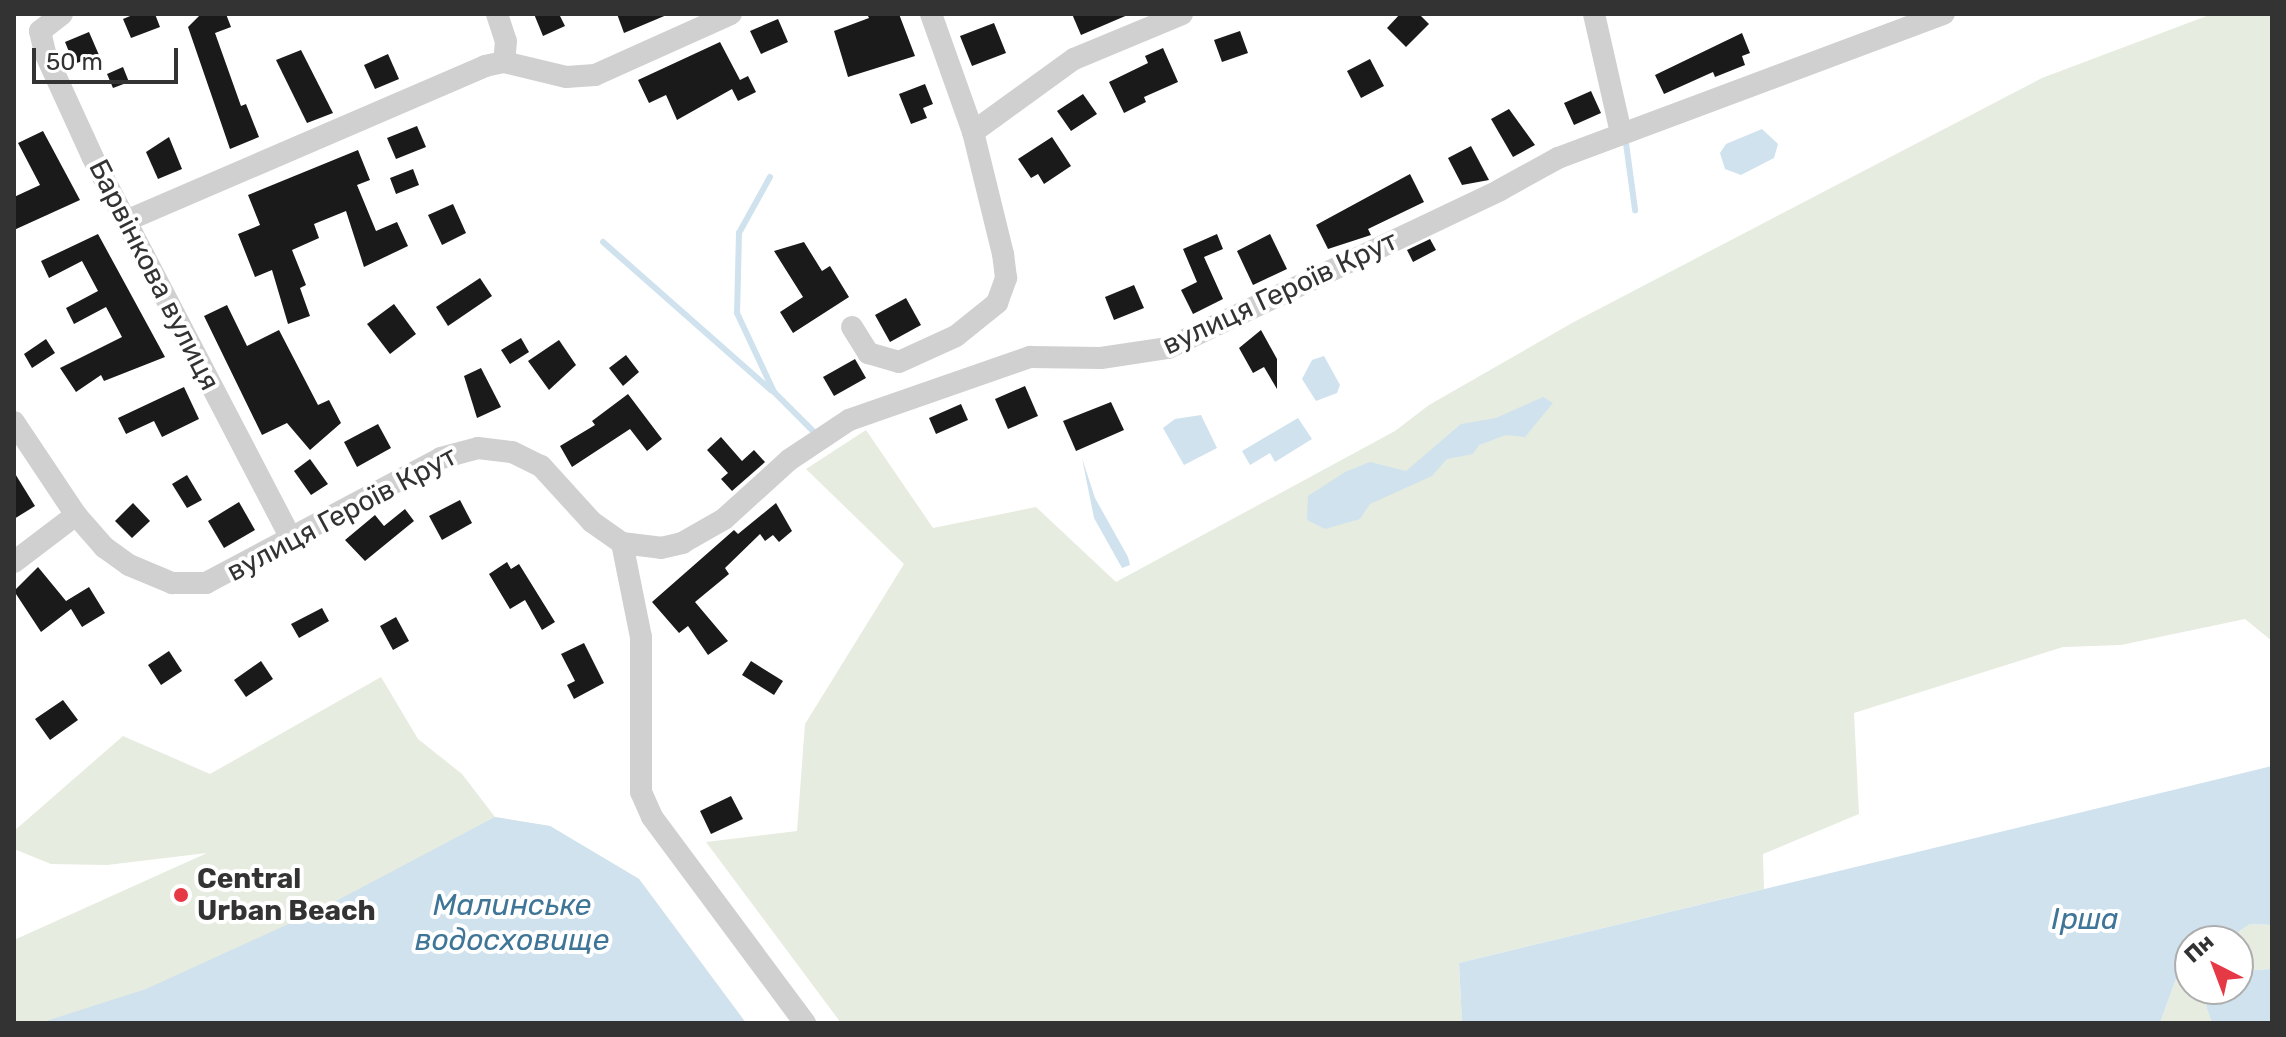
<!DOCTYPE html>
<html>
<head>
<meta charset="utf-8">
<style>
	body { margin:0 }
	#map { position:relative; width:2286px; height:1037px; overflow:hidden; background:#fff; font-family:Rubik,sans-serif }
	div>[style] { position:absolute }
	.green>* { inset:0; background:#e6ecdf }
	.water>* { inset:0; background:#cfe2ee }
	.stream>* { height:6px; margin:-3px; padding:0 3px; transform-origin:3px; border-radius:3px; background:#cfe2ee }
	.building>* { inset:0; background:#1a1a1a }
	.minor>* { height:22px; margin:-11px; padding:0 11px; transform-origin:11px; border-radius:11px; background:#d0d0d0 }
	.dots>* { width:22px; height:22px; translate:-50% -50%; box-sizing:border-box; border:4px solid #fff; border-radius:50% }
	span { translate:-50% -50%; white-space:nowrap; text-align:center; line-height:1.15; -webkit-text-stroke:8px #fff; paint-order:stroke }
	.street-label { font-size:28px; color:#333 }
	.poi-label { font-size:28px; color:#333; font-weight:700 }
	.left { translate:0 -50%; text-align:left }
	.water-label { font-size:30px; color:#3f7597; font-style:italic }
	.frame { position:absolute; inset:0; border:16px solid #333; pointer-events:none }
	.north { position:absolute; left:2174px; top:925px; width:80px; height:80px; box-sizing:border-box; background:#fff; border:2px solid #adadad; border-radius:50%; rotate:318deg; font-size:22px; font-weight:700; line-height:32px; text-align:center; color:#333 }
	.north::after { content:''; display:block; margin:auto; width:28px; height:36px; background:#e63946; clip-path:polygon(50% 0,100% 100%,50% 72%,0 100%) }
	.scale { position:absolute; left:32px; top:48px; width:146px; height:36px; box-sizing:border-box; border:4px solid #333; border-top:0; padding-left:10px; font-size:24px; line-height:28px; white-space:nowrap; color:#333; -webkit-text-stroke:6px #fff; paint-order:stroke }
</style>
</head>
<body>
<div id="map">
	<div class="green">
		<div style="clip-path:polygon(2212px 14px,2272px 14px,2272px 641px,2245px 619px,2121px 645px,2063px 647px,1854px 713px,1859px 814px,1763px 854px,1764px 889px,1459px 963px,1462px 1023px,841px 1023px,706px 842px,797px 831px,805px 724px,904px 564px,806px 469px,866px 430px,933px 528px,1036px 507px,1116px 582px,1395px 431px,1429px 405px,1572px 323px,2042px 78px)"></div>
		<div style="clip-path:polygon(381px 677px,418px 739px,462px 774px,495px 817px,550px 826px,639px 879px,746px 1023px,14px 1023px,14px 940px,207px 853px,107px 865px,51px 864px,14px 849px,14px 831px,123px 736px,210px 774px)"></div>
		<div style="clip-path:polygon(2250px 924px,2272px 925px,2272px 969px,2238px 971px,2238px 941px,2225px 941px)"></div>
		<div style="clip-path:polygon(2190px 965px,2190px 989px,2216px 989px,2206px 1006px,2212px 1023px,2160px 1023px,2178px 973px)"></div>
	</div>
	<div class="water">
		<div style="clip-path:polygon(1762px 129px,1778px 144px,1774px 158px,1741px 175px,1725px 169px,1720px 153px,1726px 144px)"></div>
		<div style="clip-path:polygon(1324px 356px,1340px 385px,1337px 393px,1316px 401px,1302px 379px,1312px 360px)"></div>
		<div style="clip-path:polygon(1543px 397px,1553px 403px,1525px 437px,1506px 435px,1479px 445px,1473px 454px,1447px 459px,1432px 476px,1370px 504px,1360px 519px,1325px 529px,1307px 520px,1308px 496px,1345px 472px,1370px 462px,1406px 471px,1461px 424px,1496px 418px)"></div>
		<div style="clip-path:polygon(1201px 415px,1217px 448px,1184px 465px,1163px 428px,1175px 419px)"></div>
		<div style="clip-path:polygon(1298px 418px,1312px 439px,1275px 462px,1270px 453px,1250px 465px,1242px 451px)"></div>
		<div style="clip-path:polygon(1082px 458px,1095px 498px,1128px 557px,1130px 565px,1122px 568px,1094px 518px)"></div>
		<div style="clip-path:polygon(2272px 766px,2272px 925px,2250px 924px,2225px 941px,2190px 941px,2190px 965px,2178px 973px,2160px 1023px,1462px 1023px,1459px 963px)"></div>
		<div style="clip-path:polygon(495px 817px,550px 826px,639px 879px,746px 1023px,40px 1023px,146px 989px,319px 910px)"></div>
		<div style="clip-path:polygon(2272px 969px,2272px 1023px,2212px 1023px,2206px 1006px,2216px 989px,2238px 989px,2238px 971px)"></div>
	</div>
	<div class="stream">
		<div style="left:1626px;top:143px;width:68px;rotate:82.3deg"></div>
		<div style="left:770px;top:177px;width:64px;rotate:119deg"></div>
		<div style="left:739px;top:233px;width:80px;rotate:91.4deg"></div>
		<div style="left:737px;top:313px;width:87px;rotate:64.9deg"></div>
		<div style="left:774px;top:392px;width:57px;rotate:45deg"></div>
		<div style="left:603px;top:242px;width:224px;rotate:41.4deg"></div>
	</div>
	<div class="building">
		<div style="clip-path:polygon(135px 14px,155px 14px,160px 27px,131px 38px,123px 19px)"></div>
		<div style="clip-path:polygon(201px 14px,226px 14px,231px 27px,215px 33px,241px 106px,246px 104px,259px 137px,230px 149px,188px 27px)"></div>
		<div style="clip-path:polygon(534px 14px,559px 14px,565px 26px,543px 36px)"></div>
		<div style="clip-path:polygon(617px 14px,669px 14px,624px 33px)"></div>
		<div style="clip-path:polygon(867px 14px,899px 14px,915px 56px,848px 77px,834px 31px,869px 18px)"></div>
		<div style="clip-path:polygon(1072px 14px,1130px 14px,1081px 35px)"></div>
		<div style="clip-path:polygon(1400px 14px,1419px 14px,1429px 24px,1406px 47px,1387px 28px)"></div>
		<div style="clip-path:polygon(778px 19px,788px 42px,761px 54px,750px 31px)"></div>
		<div style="clip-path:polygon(994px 23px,1006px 53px,972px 66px,960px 36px)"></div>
		<div style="clip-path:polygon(1240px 31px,1248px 53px,1222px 62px,1214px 40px)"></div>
		<div style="clip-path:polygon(89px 32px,99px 55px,74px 64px,65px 42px)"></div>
		<div style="clip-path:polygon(1742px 33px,1750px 53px,1742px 56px,1745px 65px,1715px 77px,1713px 72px,1664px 94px,1655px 75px)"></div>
		<div style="clip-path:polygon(720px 42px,740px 80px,748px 76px,756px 92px,738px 101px,732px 89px,677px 120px,666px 95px,649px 103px,638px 80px)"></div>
		<div style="clip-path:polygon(1163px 48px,1178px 82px,1144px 97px,1146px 102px,1124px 113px,1109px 82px,1148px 63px,1145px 56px)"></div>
		<div style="clip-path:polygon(301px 50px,333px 113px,307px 123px,276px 60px)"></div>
		<div style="clip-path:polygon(388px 54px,399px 79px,375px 89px,364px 65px)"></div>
		<div style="clip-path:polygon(1370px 59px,1384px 86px,1361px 98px,1347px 71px)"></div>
		<div style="clip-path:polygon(123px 67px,129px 82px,113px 88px,107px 74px)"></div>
		<div style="clip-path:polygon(925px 84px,933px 104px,923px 108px,927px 118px,911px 124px,899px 94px)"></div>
		<div style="clip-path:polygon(1591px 91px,1601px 113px,1574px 125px,1564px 103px)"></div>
		<div style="clip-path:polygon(1083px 94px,1097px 114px,1071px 131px,1057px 111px)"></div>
		<div style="clip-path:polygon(1509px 109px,1535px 145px,1513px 157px,1491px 119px)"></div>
		<div style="clip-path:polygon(417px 126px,426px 147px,396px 159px,387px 138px)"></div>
		<div style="clip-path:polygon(43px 131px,80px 200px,14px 230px,14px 197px,40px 185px,18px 143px)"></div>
		<div style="clip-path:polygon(169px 137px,182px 169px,158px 179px,146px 152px)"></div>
		<div style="clip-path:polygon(1052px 137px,1071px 166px,1044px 184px,1038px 174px,1031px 178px,1018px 159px)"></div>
		<div style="clip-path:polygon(1471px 146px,1489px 180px,1462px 185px,1448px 158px)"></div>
		<div style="clip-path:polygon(358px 150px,370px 180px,357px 185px,376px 231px,397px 222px,408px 246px,364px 267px,346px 211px,314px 224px,319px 238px,292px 250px,306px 285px,300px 288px,310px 316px,288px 324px,272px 270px,255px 277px,238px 234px,260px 225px,248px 195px)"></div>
		<div style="clip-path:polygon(413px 169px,419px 185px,396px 194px,390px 178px)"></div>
		<div style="clip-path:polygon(1410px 174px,1424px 202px,1368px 229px,1371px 235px,1328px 249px,1316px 225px)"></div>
		<div style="clip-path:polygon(453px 204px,466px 233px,442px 245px,428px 215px)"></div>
		<div style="clip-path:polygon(98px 234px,165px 357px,104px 381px,101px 375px,76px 392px,60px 368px,122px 337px,106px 307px,74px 324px,66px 308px,98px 291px,82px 261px,49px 278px,41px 261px)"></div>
		<div style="clip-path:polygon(1217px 234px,1223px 249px,1204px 257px,1223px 299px,1193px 314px,1181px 290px,1197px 282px,1183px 249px)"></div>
		<div style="clip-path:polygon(1270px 234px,1287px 269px,1253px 285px,1237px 251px)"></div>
		<div style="clip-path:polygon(1430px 239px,1436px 250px,1413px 262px,1407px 250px)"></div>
		<div style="clip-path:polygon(804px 242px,822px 271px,830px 266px,849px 297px,793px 333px,780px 312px,803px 297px,774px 251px)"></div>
		<div style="clip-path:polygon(480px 278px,492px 296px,448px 326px,436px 307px)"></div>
		<div style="clip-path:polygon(1134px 285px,1144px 308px,1114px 320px,1105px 297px)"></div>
		<div style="clip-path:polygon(906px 298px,921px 325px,890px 342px,875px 315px)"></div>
		<div style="clip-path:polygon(394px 304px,416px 334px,390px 354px,367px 324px)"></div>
		<div style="clip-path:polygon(227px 305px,247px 346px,279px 330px,318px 405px,329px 400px,341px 423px,310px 450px,287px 423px,262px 435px,204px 316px)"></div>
		<div style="clip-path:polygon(1261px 330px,1277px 359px,1277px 389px,1264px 367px,1253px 373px,1239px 348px)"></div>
		<div style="clip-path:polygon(521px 338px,529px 352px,510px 364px,501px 350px)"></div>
		<div style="clip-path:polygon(46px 339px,55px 353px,32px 368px,24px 354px)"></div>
		<div style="clip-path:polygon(559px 340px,576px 365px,549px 390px,528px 361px)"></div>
		<div style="clip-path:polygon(626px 355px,639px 372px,623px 386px,609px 368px)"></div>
		<div style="clip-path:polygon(855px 359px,866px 378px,834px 396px,823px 377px)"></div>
		<div style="clip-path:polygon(481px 368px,501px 407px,477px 418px,464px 376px)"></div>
		<div style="clip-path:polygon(1025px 386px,1038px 416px,1008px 429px,995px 399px)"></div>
		<div style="clip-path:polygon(184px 387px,199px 419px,162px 437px,154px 421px,126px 434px,118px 418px)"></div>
		<div style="clip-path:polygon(628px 394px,662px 439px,647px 451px,630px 429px,572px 467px,560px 446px,595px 425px,592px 421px)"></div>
		<div style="clip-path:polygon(1111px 402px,1124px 430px,1076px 451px,1063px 421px)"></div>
		<div style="clip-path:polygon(961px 404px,968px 420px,936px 434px,929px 418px)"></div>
		<div style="clip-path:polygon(378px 424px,391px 448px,357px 467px,344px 442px)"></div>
		<div style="clip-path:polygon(721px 437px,742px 461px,754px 450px,765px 462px,732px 491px,721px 479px,728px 473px,707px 450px)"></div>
		<div style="clip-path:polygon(310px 459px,328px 484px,311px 495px,294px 471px)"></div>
		<div style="clip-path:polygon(14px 472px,35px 506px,14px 519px)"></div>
		<div style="clip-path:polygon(187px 475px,202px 500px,187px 508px,172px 484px)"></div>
		<div style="clip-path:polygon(460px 500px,472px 523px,442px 540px,429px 516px)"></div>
		<div style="clip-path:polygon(239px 502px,255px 530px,224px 548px,208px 521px)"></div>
		<div style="clip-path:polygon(133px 503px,150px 521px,132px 538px,115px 521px)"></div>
		<div style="clip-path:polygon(776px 503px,792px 531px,779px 542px,773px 535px,765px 541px,760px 534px,725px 568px,729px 574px,695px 602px,728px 641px,708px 655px,688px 626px,679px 633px,652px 602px,734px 530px,738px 534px)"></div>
		<div style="clip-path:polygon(405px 509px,414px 521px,365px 561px,345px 540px,375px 515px,384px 526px)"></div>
		<div style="clip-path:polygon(507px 562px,511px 569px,519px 564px,555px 622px,542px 630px,525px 600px,510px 609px,489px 574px)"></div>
		<div style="clip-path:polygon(38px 567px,66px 601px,89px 587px,105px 613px,82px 627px,71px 609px,41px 632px,14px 591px)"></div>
		<div style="clip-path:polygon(322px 608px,329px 621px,299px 638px,291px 624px)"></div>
		<div style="clip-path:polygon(396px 617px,409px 641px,393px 650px,380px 626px)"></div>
		<div style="clip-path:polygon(584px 643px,604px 683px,574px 699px,567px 685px,575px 681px,561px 654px)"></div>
		<div style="clip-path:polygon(169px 651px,182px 671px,161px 685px,148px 665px)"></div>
		<div style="clip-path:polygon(261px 661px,273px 679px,246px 697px,234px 680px)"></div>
		<div style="clip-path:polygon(751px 661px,783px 681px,774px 695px,742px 675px)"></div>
		<div style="clip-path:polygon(63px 700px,78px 720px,50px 740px,35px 719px)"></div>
		<div style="clip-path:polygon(731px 796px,743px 819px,711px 834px,700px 811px)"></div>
	</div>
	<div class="minor">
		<div style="left:62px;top:14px;width:28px;rotate:142deg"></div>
		<div style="left:40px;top:31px;width:23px;rotate:77deg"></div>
		<div style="left:45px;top:53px;width:115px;rotate:65.4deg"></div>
		<div style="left:93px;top:158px;width:431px;rotate:62.5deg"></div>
		<div style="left:497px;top:14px;width:28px;rotate:72deg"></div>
		<div style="left:506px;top:41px;width:21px;rotate:95deg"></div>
		<div style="left:931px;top:14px;width:125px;rotate:70.4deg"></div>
		<div style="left:1594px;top:14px;width:122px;rotate:77.2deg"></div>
		<div style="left:128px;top:220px;width:389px;rotate:-23.3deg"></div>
		<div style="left:485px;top:66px;width:19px;rotate:-12deg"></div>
		<div style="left:504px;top:62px;width:64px;rotate:13.6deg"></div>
		<div style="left:566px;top:77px;width:29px;rotate:-4deg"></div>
		<div style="left:595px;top:75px;width:149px;rotate:-24.2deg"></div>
		<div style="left:852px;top:327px;width:31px;rotate:58deg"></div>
		<div style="left:868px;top:353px;width:32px;rotate:16deg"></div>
		<div style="left:899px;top:362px;width:63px;rotate:-24.5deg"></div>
		<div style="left:956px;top:336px;width:53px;rotate:-38.8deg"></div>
		<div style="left:997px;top:303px;width:27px;rotate:-70deg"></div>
		<div style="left:1006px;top:278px;width:24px;rotate:-97deg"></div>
		<div style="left:1003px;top:254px;width:126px;rotate:-103.8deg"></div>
		<div style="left:973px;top:132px;width:125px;rotate:-35.9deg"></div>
		<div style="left:1074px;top:59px;width:117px;rotate:-22.6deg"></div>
		<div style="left:14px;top:422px;width:112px;rotate:56.3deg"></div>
		<div style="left:622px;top:543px;width:96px;rotate:78.6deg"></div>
		<div style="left:641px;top:637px;width:155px;rotate:90deg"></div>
		<div style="left:641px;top:792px;width:27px;rotate:66deg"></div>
		<div style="left:652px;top:817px;width:257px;rotate:53.4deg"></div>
		<div style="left:14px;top:562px;width:78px;rotate:-37.2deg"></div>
		<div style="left:76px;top:515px;width:43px;rotate:48.8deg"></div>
		<div style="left:104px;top:547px;width:31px;rotate:36deg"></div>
		<div style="left:129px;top:565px;width:47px;rotate:22.7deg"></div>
		<div style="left:172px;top:583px;width:34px"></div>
		<div style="left:206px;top:583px;width:266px;rotate:-28deg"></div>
		<div style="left:441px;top:458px;width:38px;rotate:-15deg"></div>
		<div style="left:478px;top:448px;width:34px;rotate:7deg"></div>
		<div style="left:512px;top:452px;width:32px;rotate:26deg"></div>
		<div style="left:541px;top:466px;width:76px;rotate:47.7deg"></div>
		<div style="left:592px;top:522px;width:37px;rotate:35deg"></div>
		<div style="left:622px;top:543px;width:39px;rotate:7deg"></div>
		<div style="left:661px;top:548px;width:22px;rotate:-13deg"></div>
		<div style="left:682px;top:543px;width:48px;rotate:-29.7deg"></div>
		<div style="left:724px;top:519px;width:88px;rotate:-42.2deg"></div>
		<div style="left:789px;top:460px;width:72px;rotate:-33.7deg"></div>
		<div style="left:849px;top:420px;width:192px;rotate:-19.2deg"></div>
		<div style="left:1030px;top:357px;width:71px;rotate:0.8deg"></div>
		<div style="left:1101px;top:358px;width:68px;rotate:-8.5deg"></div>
		<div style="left:1168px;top:348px;width:368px;rotate:-25.4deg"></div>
		<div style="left:1500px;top:190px;width:66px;rotate:-28.9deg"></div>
		<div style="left:1558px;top:158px;width:412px;rotate:-20.5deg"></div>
	</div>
	<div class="dots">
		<div style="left:181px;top:895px;background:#e63946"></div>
	</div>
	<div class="street-label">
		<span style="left:154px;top:275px;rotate:63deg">Барвінкова вулиця</span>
		<span style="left:1280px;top:293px;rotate:-25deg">вулиця Героїв Крут</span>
		<span style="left:342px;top:514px;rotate:-28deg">вулиця Героїв Крут</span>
	</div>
	<div class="poi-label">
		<span class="left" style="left:197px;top:895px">Central<br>Urban Beach</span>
	</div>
	<div class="water-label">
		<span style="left:512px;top:922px">Малинське<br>водосховище</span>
		<span style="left:2085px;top:919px">Ірша</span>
	</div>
	<div class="frame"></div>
	<div class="north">Пн</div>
	<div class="scale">50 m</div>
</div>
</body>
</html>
